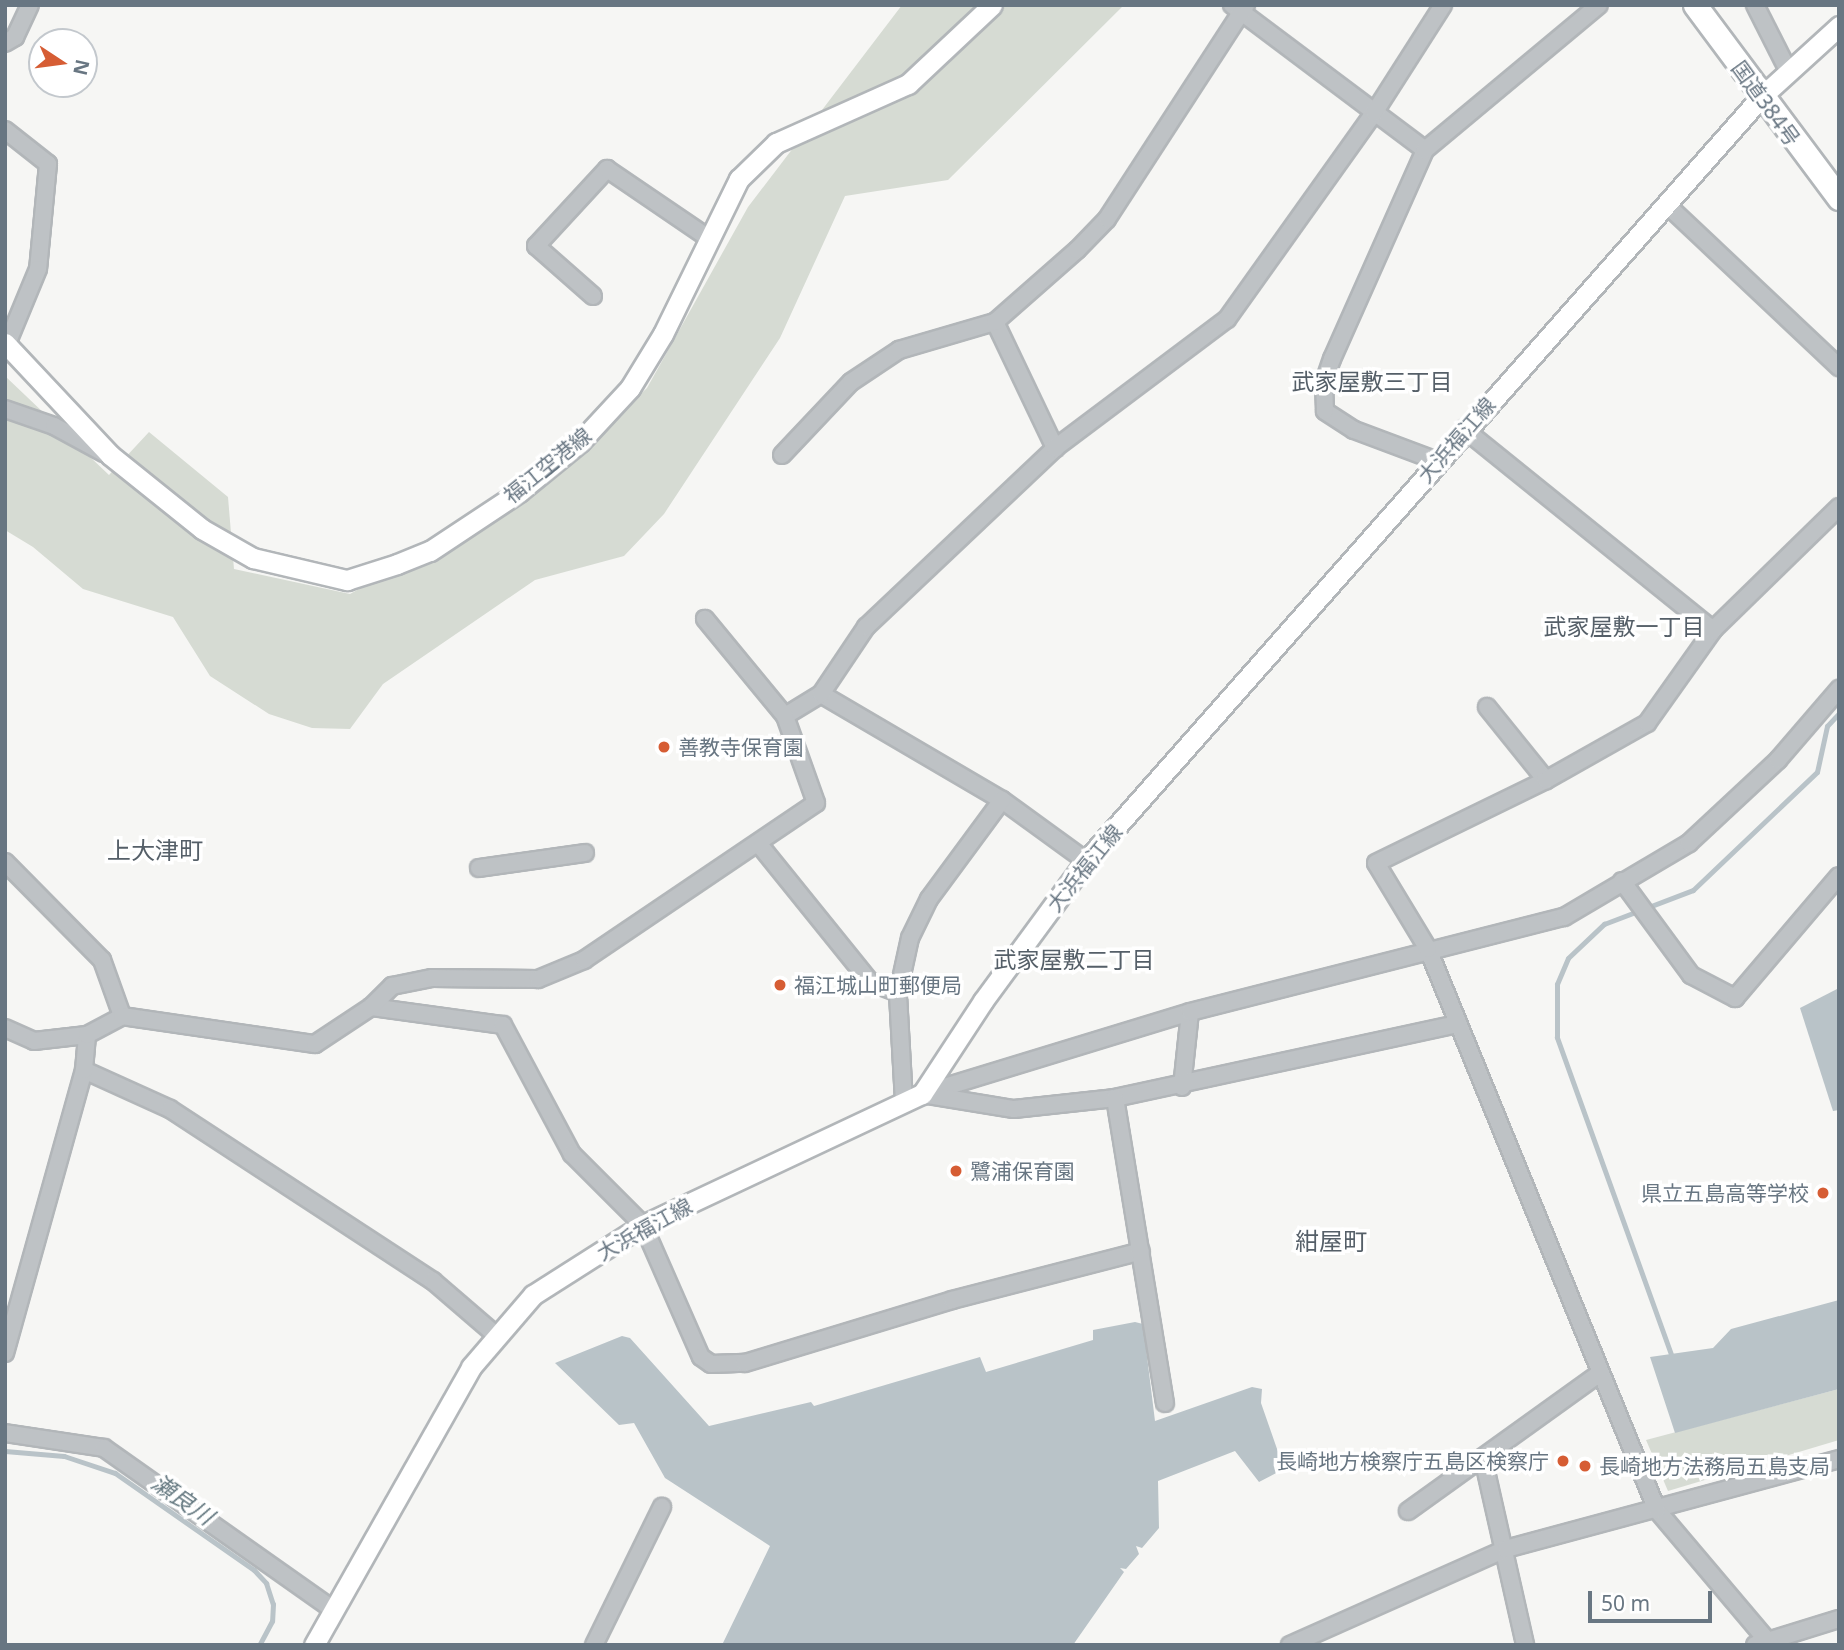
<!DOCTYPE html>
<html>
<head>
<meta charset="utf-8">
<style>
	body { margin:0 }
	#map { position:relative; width:1844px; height:1650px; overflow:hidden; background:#f6f6f4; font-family:"Noto Sans","Noto Sans JP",sans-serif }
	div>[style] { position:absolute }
	.green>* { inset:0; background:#d6dbd3 }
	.water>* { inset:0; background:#b9c3c8 }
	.stream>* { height:5px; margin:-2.5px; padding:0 2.5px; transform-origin:2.5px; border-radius:2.5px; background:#b9c3c8 }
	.roads { filter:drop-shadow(2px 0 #b2b6b9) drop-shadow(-2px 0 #b2b6b9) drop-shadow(0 2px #b2b6b9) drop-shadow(0 -2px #b2b6b9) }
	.minor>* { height:16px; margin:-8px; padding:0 8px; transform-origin:8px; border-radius:8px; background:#bec2c5 }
	.major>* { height:19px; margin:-9.5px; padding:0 9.5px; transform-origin:9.5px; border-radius:9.5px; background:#fff }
	.highway>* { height:23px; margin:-11.5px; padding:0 11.5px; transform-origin:11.5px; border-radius:11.5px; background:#fff }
	.dots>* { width:19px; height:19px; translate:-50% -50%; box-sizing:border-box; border:4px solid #fff; border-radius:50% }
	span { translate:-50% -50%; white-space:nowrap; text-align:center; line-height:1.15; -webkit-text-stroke:7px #fff; paint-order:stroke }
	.street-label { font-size:21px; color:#687682 }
	.poi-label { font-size:21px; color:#687682 }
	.left { translate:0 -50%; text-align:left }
	.right { translate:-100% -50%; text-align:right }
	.neighbourhood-label { font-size:23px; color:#555f68 }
	.water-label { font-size:23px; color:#63777f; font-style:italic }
	.quarter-label { font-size:24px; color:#555f68 }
	.frame { position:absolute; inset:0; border:7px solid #687682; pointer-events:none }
	.north { position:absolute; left:28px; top:28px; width:70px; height:70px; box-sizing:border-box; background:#fff; border:2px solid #c3c8cd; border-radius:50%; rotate:103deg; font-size:19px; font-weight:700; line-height:28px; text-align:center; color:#687682 }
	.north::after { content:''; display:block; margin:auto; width:24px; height:32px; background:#d65d34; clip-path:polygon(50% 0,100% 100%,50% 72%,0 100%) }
	.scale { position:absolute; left:1588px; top:1591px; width:124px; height:32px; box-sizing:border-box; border:4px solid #687682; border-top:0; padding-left:9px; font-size:21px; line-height:24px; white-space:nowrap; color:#687682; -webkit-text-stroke:5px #fff; paint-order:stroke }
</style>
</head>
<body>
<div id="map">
	<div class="green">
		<div style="clip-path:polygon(902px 5px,1124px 5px,948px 180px,845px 196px,780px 338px,664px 514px,624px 556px,535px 580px,383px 684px,350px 729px,312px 728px,269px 714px,210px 676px,173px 617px,83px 589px,33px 547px,5px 530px,5px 376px,109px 475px,149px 432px,228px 497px,234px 569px,350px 594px,546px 484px,647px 388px,748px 207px)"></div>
		<div style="clip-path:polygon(1839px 1389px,1839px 1440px,1668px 1491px,1646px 1440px)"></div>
	</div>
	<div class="water">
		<div style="clip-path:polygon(1839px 988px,1839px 1110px,1833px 1111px,1800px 1008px)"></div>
		<div style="clip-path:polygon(1839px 1300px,1839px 1389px,1675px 1433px,1650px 1357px,1713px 1348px,1731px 1329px)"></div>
		<div style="clip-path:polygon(1135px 1322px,1143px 1324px,1155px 1421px,1252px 1387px,1262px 1389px,1261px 1403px,1284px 1469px,1259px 1482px,1235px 1451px,1158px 1481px,1159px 1528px,1142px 1548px,1136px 1546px,1139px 1554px,1126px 1569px,1120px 1568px,1124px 1572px,1073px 1645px,722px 1645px,770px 1546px,665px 1478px,634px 1423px,619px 1425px,555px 1363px,622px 1336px,630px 1338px,709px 1426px,811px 1402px,814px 1406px,980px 1357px,986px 1372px,1093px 1340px,1093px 1330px)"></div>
	</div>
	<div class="stream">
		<div style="left:1672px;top:1357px;width:340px;rotate:-109.8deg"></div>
		<div style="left:1557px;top:1037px;width:53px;rotate:-90deg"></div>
		<div style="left:1557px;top:984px;width:28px;rotate:-67deg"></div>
		<div style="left:1568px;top:958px;width:50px;rotate:-43.4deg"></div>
		<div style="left:1604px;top:924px;width:95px;rotate:-20.9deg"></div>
		<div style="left:1693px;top:890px;width:171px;rotate:-43.6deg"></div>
		<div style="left:1817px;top:772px;width:47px;rotate:-77.7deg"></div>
		<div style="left:1827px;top:726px;width:18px;rotate:-47deg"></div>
		<div style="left:5px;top:1451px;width:59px;rotate:4.8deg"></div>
		<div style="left:64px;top:1456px;width:54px;rotate:18.4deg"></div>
		<div style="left:115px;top:1473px;width:169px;rotate:34.9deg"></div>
		<div style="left:254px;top:1570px;width:18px;rotate:47deg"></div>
		<div style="left:266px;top:1583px;width:22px;rotate:72deg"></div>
		<div style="left:273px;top:1604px;width:17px;rotate:93deg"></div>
		<div style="left:272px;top:1621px;width:27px;rotate:118deg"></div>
	</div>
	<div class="roads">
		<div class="minor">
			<div style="left:1232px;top:5px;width:241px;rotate:36.9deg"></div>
			<div style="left:1755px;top:5px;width:75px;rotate:63.1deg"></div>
			<div style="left:5px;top:43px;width:12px;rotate:-31deg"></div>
			<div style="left:15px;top:37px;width:35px;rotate:-65deg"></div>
			<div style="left:5px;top:130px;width:55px;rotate:38.3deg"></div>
			<div style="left:48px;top:164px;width:105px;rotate:95.4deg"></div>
			<div style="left:38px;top:269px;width:81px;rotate:112.5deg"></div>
			<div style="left:1666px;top:204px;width:238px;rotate:43.3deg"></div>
			<div style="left:593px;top:296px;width:76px;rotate:-138.7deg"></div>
			<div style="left:536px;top:246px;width:105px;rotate:-47.3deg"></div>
			<div style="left:607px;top:169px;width:125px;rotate:34.2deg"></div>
			<div style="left:995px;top:322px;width:140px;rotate:64.5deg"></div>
			<div style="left:5px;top:409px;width:52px;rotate:19.1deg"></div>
			<div style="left:54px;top:426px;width:57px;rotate:28.4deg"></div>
			<div style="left:1464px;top:429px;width:320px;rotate:38.9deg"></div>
			<div style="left:782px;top:455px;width:100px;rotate:-46.6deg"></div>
			<div style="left:851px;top:382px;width:58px;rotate:-33.7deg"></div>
			<div style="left:899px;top:350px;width:100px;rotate:-16.3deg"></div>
			<div style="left:995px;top:322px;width:109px;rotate:-41.3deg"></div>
			<div style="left:1077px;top:250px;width:43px;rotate:-45.9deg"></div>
			<div style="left:1107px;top:219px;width:255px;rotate:-57deg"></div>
			<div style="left:1437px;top:461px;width:89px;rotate:-159.5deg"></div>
			<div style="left:1354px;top:430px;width:35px;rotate:-147deg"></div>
			<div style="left:1325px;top:411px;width:29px;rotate:-92deg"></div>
			<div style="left:1324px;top:382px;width:24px;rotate:-71deg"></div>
			<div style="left:1332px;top:359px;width:229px;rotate:-66deg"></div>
			<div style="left:1425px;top:150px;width:226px;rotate:-39.8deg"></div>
			<div style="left:821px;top:694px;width:210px;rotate:30.4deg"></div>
			<div style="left:1002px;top:800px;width:104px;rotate:36deg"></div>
			<div style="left:1487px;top:707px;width:94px;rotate:51.1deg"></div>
			<div style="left:785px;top:716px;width:42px;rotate:-31.4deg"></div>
			<div style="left:821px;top:694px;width:81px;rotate:-56.1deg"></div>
			<div style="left:866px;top:627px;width:260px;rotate:-43.4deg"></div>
			<div style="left:1055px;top:448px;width:215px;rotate:-36.9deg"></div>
			<div style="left:1227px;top:319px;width:253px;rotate:-54.5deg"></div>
			<div style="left:1374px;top:113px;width:128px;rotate:-57.4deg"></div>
			<div style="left:758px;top:843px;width:179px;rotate:51.1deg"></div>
			<div style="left:870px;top:982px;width:30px;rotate:21deg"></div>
			<div style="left:5px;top:862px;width:138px;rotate:45.3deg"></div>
			<div style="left:102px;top:960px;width:59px;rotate:70.3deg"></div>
			<div style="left:479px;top:868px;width:107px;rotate:-8.1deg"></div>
			<div style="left:1622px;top:881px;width:117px;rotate:53.7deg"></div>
			<div style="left:1691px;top:975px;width:50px;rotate:27.6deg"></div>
			<div style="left:1735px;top:998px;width:160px;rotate:-49.6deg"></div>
			<div style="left:371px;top:1007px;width:133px;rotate:7.8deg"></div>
			<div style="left:503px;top:1025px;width:146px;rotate:61.9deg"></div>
			<div style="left:572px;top:1154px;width:100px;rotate:45deg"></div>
			<div style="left:643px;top:1225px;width:144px;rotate:66.3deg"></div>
			<div style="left:701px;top:1357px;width:12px;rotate:35deg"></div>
			<div style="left:711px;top:1364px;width:34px;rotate:-2deg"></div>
			<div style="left:745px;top:1363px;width:216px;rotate:-16.9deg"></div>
			<div style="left:952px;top:1300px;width:195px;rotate:-14.5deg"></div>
			<div style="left:5px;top:1028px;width:32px;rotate:24deg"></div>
			<div style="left:34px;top:1041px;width:53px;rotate:-6.5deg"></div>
			<div style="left:84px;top:1070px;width:94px;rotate:24.4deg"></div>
			<div style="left:170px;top:1109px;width:314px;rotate:33.2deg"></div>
			<div style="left:433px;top:1281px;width:84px;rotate:40.7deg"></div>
			<div style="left:1182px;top:1087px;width:75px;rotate:-83.9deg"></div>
			<div style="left:922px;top:1094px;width:280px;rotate:-17deg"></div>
			<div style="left:1190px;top:1012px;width:386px;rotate:-14.3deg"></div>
			<div style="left:1564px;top:917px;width:145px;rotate:-30.6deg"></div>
			<div style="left:1689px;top:843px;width:122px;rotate:-43deg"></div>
			<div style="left:1778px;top:760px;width:94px;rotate:-49.3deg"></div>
			<div style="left:922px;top:1094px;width:93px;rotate:9.3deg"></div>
			<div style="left:1014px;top:1109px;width:102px;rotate:-6.2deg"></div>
			<div style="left:1115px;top:1098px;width:351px;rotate:-12.2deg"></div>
			<div style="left:1115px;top:1098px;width:309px;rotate:80.7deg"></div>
			<div style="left:904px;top:1102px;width:109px;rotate:-93.2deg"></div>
			<div style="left:898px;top:993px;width:56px;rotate:-77.7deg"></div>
			<div style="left:910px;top:938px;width:43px;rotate:-64deg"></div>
			<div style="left:929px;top:899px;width:123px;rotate:-53.6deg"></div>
			<div style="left:5px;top:1353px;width:294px;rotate:-74.4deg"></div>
			<div style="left:84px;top:1070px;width:35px;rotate:-85deg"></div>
			<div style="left:87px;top:1035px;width:40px;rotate:-28deg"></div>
			<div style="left:122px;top:1016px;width:195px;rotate:8.3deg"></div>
			<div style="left:315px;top:1044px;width:67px;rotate:-33.5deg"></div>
			<div style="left:371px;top:1007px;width:30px;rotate:-45deg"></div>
			<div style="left:392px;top:986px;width:41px;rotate:-11.3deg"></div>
			<div style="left:432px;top:978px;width:106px;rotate:0.5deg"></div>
			<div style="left:538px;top:979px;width:50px;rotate:-22.4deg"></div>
			<div style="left:584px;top:960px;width:280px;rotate:-34.1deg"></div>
			<div style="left:816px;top:803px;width:92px;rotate:-109.6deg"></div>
			<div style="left:785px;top:716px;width:126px;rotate:-129.5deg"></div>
			<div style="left:5px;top:1433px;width:100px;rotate:8.6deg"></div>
			<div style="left:104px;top:1448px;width:281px;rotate:35.2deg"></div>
			<div style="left:1483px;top:1458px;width:192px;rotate:77.3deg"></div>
			<div style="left:1408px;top:1511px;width:235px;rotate:-35.7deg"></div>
			<div style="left:594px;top:1645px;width:154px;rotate:-63.8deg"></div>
			<div style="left:1290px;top:1645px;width:236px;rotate:-24deg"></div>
			<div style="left:1506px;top:1549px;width:345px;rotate:-15.1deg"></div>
			<div style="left:1755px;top:1645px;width:88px;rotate:-17.2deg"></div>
			<div style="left:1771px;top:1645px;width:177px;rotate:-130.2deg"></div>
			<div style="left:1657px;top:1510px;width:606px;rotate:-112.21deg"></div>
			<div style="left:1428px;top:949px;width:100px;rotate:-121.2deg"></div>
			<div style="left:1376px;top:863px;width:189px;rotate:-26deg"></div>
			<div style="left:1546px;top:780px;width:116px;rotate:-29.4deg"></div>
			<div style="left:1647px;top:723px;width:114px;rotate:-54.6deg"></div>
			<div style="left:1713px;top:630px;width:176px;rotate:-44.3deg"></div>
		</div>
		<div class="major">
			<div style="left:5px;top:343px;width:154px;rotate:46.8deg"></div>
			<div style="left:110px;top:455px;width:118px;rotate:38.8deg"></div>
			<div style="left:202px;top:529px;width:59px;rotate:29.6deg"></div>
			<div style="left:253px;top:558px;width:97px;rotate:13.2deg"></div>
			<div style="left:347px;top:580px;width:52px;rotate:-17.7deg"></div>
			<div style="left:397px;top:564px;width:35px;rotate:-22deg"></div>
			<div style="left:430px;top:551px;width:107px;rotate:-33.5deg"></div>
			<div style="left:519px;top:492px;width:79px;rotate:-39.3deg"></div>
			<div style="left:580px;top:442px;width:74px;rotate:-47.2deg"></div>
			<div style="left:630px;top:388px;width:63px;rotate:-58.6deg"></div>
			<div style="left:663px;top:334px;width:173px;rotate:-63.9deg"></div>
			<div style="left:739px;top:179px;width:52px;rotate:-44.2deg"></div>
			<div style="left:776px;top:143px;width:145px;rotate:-24.1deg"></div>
			<div style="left:908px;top:84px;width:115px;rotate:-43.2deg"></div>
			<div style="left:314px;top:1645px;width:319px;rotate:-60.5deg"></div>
			<div style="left:471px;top:1367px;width:95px;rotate:-49.3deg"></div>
			<div style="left:533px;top:1295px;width:130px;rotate:-32.5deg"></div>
			<div style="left:643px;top:1225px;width:308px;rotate:-25.2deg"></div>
			<div style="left:922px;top:1094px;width:111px;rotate:-56.7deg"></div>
			<div style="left:983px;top:1001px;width:174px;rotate:-53.7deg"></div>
			<div style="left:1086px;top:861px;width:1018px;rotate:-48.54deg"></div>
			<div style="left:1760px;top:98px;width:107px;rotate:-42.3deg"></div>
		</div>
		<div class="highway">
			<div style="left:1695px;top:5px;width:241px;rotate:53.3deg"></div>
		</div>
	</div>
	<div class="dots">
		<div style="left:664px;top:747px;background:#d65d34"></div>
		<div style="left:780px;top:985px;background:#d65d34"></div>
		<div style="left:956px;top:1171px;background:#d65d34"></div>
		<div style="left:1823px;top:1193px;background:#d65d34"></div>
		<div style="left:1563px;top:1461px;background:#d65d34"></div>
		<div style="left:1585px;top:1466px;background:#d65d34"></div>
	</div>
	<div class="street-label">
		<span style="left:1766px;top:103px;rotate:54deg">国道384号</span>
		<span style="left:1456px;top:440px;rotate:-49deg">大浜福江線</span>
		<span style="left:547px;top:465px;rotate:-39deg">福江空港線</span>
		<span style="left:1084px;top:868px;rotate:-51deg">大浜福江線</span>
		<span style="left:644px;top:1229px;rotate:-29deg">大浜福江線</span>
	</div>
	<div class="poi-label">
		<span class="left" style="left:678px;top:747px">善教寺保育園</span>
		<span class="left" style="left:794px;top:985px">福江城山町郵便局</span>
		<span class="left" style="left:970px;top:1171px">鷺浦保育園</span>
		<span class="right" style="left:1809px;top:1193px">県立五島高等学校</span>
		<span class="right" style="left:1549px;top:1461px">長崎地方検察庁五島区検察庁</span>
		<span class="left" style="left:1599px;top:1466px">長崎地方法務局五島支局</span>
	</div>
	<div class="neighbourhood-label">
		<span style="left:1372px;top:381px">武家屋敷三丁目</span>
		<span style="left:1624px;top:626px">武家屋敷一丁目</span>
		<span style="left:1074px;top:959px">武家屋敷二丁目</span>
	</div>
	<div class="water-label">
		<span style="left:183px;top:1499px;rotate:35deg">瀬良川</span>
	</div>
	<div class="quarter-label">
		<span style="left:155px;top:850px">上大津町</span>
		<span style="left:1331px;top:1241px">紺屋町</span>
	</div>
	<div class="frame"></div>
	<div class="north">N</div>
	<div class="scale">50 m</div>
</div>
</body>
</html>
